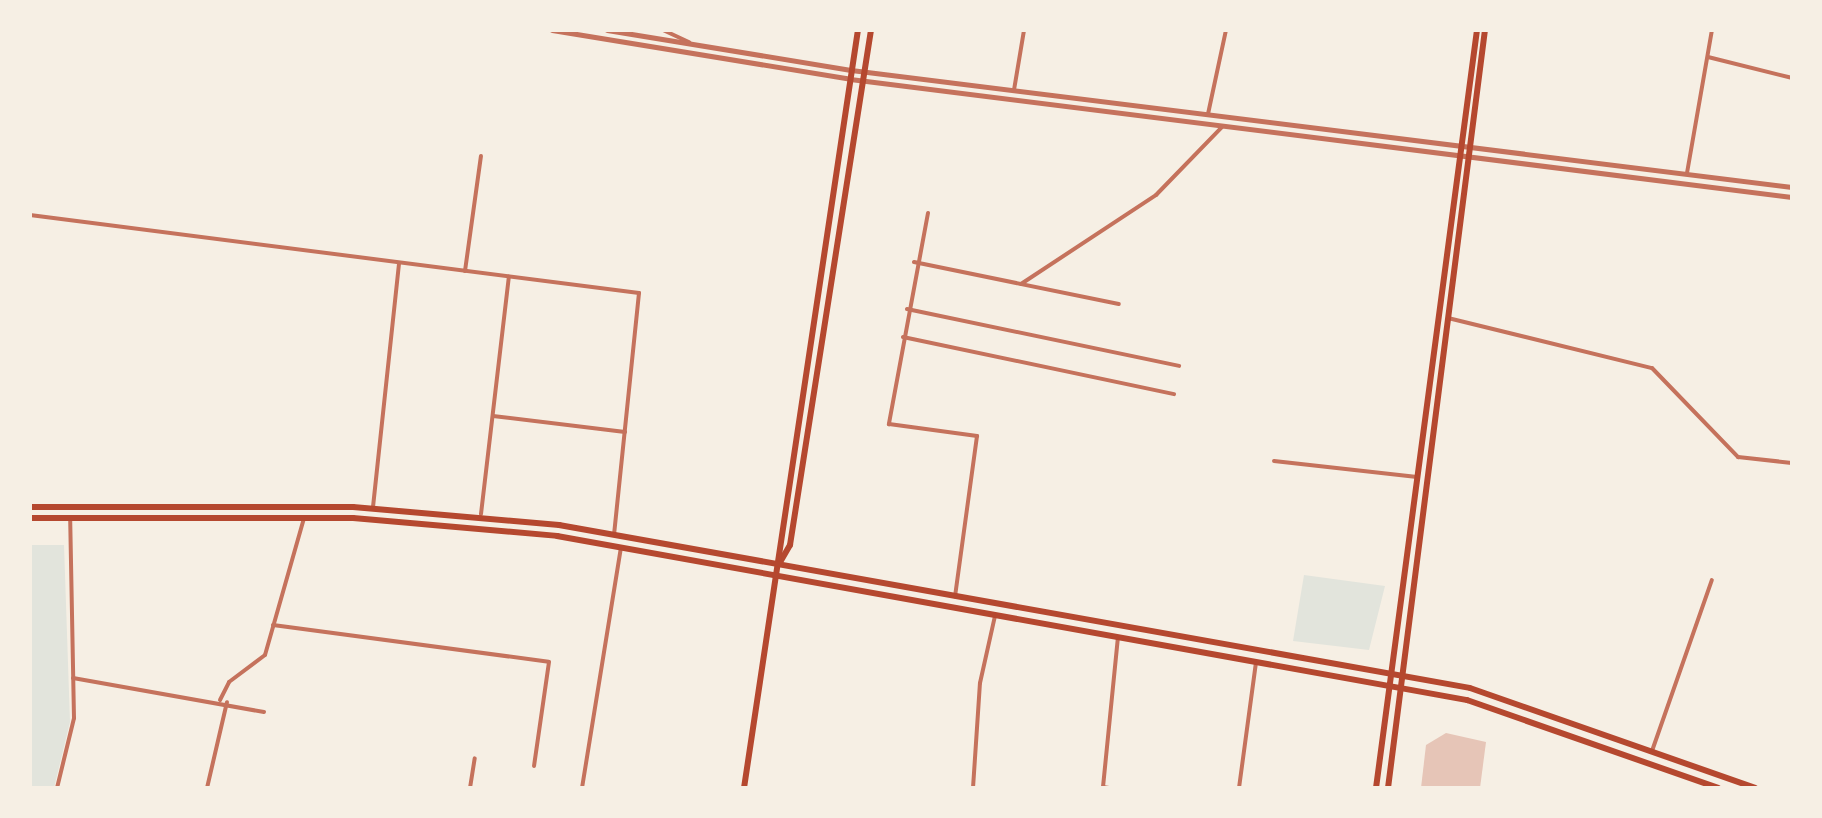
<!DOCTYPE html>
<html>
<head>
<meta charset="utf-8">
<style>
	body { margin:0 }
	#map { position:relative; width:1822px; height:818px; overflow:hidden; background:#f6efe4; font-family:Helvetica,sans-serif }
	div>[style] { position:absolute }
	.green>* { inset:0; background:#e2e4dc }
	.building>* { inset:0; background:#e6c5b7 }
	.minor>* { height:4px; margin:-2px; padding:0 2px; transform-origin:2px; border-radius:2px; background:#c5725c }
	.tertiary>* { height:5px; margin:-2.5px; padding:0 2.5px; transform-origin:2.5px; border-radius:2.5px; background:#c5725c }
	.secondary>* { height:6px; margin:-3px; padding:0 3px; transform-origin:3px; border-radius:3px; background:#b5482f }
	.primary>* { height:6px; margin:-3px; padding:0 3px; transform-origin:3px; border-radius:3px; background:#b5482f }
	span { translate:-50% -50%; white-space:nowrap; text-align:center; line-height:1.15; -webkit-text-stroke:8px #f6efe4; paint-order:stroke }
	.frame { position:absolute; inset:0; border:32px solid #f6efe4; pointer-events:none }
</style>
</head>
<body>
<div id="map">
	<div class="green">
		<div style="clip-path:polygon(30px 545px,64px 545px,70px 722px,54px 788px,30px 788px)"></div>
		<div style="clip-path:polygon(1304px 575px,1385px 586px,1369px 650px,1293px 641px)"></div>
	</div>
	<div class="building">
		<div style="clip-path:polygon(1446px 733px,1486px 742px,1480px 788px,1421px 788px,1426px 745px)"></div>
	</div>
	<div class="minor">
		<div style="left:663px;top:30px;width:29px;rotate:25deg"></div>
		<div style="left:1708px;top:57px;width:87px;rotate:14deg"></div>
		<div style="left:1014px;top:90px;width:61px;rotate:-80.5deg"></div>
		<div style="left:1208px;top:114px;width:86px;rotate:-77.9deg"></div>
		<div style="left:1687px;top:173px;width:145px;rotate:-80.1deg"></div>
		<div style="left:928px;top:213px;width:215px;rotate:100.5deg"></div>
		<div style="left:889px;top:424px;width:89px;rotate:7.8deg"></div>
		<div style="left:977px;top:436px;width:162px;rotate:97.8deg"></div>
		<div style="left:30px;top:215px;width:614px;rotate:7.3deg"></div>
		<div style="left:639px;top:293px;width:243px;rotate:95.9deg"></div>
		<div style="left:914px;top:262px;width:209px;rotate:11.6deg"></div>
		<div style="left:465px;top:271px;width:116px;rotate:-82.1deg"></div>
		<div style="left:1021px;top:284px;width:162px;rotate:-33.4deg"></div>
		<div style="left:1156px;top:195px;width:95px;rotate:-45.9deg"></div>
		<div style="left:907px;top:309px;width:278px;rotate:11.8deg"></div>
		<div style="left:1448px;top:318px;width:210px;rotate:13.8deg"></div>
		<div style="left:1652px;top:368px;width:124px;rotate:46deg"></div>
		<div style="left:1738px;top:457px;width:54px;rotate:6.3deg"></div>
		<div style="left:903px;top:337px;width:277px;rotate:11.9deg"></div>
		<div style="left:493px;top:416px;width:133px;rotate:6.9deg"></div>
		<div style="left:1274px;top:461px;width:144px;rotate:6.4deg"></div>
		<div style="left:373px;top:507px;width:245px;rotate:-83.9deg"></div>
		<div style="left:481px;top:514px;width:239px;rotate:-83.3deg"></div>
		<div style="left:273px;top:625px;width:278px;rotate:7.6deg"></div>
		<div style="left:549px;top:662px;width:105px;rotate:98.2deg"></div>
		<div style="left:73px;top:678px;width:194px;rotate:10.1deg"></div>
		<div style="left:220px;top:700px;width:20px;rotate:-63deg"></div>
		<div style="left:229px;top:682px;width:45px;rotate:-36.9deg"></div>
		<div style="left:265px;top:655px;width:142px;rotate:-74.1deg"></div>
		<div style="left:1652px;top:751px;width:181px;rotate:-70.7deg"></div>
		<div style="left:57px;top:788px;width:72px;rotate:-76.3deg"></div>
		<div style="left:74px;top:718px;width:200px;rotate:-91.1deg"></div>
		<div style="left:207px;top:788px;width:88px;rotate:-76.9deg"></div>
		<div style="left:470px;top:788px;width:30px;rotate:-81deg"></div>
		<div style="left:582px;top:788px;width:244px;rotate:-80.8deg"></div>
		<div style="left:973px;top:788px;width:105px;rotate:-86.2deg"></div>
		<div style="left:980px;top:683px;width:69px;rotate:-77.4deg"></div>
		<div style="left:1109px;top:788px;width:6px;rotate:-171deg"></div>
		<div style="left:1103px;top:787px;width:150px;rotate:-84.3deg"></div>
		<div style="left:1239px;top:788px;width:126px;rotate:-82.3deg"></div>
	</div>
	<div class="tertiary">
		<div style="left:552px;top:30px;width:302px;rotate:9.3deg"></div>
		<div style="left:850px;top:79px;width:949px;rotate:7.14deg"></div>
		<div style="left:607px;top:30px;width:247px;rotate:9.3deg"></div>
		<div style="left:851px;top:70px;width:948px;rotate:7.09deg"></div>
	</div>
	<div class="secondary">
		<div style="left:779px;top:564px;width:22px;rotate:-60deg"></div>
		<div style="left:790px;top:545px;width:521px;rotate:-81.06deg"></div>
		<div style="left:744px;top:788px;width:767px;rotate:-81.45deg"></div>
		<div style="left:1376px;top:788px;width:765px;rotate:-82.41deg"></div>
		<div style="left:1388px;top:788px;width:764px;rotate:-82.71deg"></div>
	</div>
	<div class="primary">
		<div style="left:30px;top:507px;width:323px"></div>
		<div style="left:353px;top:507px;width:207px;rotate:5deg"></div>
		<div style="left:559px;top:525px;width:925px;rotate:10.14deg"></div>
		<div style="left:1470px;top:688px;width:302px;rotate:19.3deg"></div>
		<div style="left:30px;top:518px;width:323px"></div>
		<div style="left:353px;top:518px;width:205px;rotate:5deg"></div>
		<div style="left:557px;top:536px;width:925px;rotate:10.22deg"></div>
		<div style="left:1467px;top:700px;width:266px;rotate:19.3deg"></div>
	</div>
	<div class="frame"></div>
</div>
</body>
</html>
